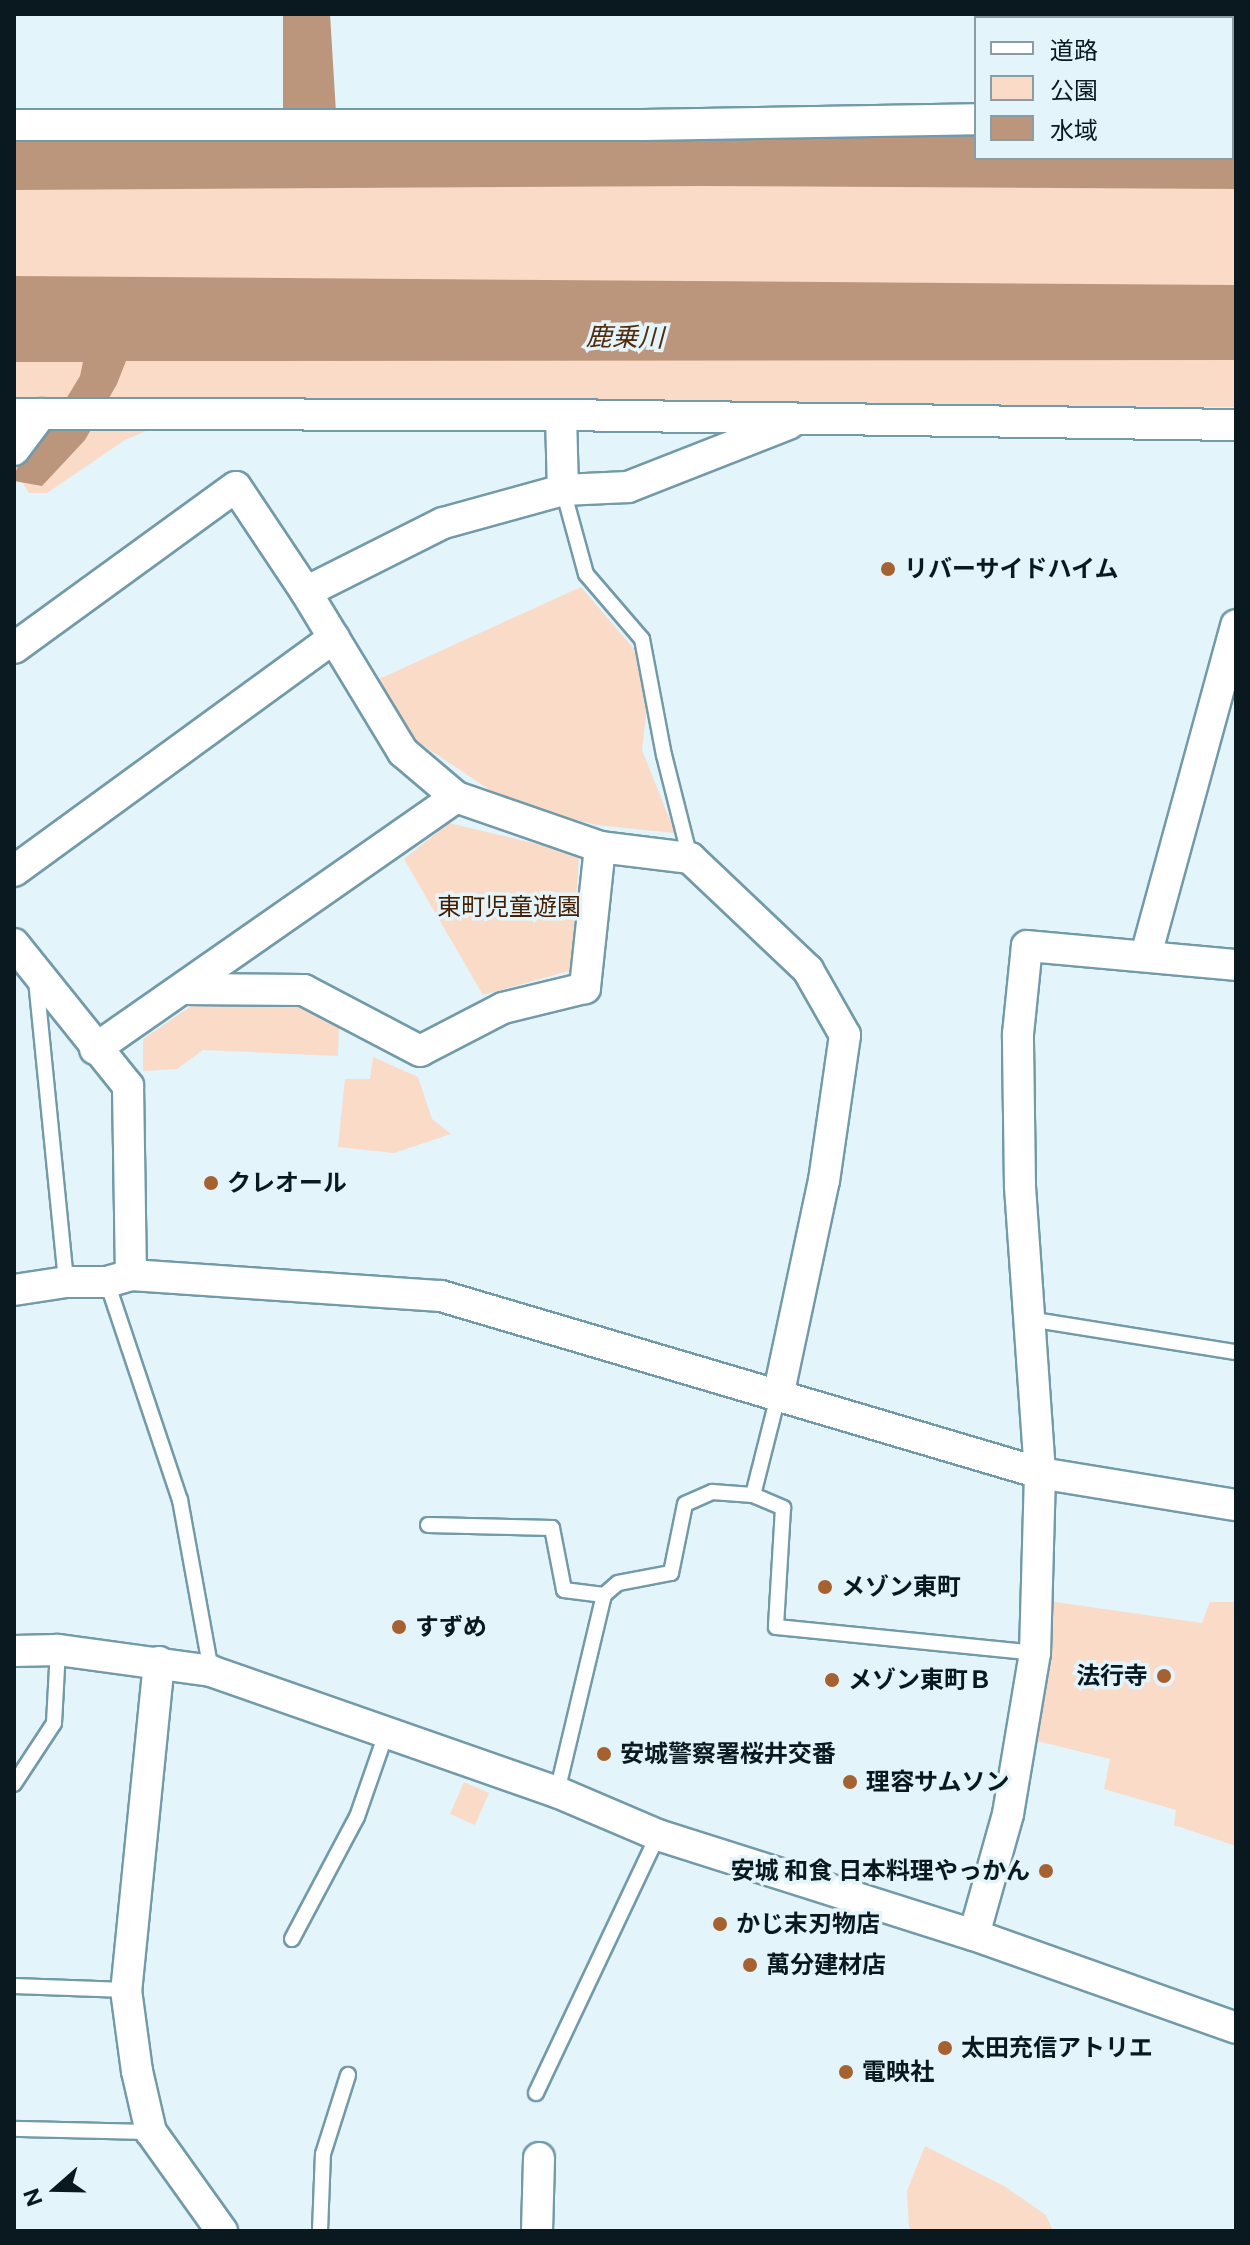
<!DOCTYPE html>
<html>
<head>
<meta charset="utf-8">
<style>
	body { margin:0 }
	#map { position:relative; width:1250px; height:2245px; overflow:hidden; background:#e3f4fa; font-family:Figtree,"Noto Sans JP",sans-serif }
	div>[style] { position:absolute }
	.green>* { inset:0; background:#fadbc7 }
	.water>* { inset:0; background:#bc967c }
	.roads { filter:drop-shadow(2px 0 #729aa9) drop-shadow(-2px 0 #729aa9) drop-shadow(0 2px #729aa9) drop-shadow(0 -2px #729aa9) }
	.service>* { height:14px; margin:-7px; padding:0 7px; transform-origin:7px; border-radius:7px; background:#fff }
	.minor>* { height:30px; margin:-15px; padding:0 15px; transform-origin:15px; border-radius:15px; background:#fff }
	.dots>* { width:22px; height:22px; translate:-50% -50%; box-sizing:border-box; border:4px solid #e3f4fa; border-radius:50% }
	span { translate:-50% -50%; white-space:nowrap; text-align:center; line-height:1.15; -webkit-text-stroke:7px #e3f4fa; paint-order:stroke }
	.poi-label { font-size:24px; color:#09191f; font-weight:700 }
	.left { translate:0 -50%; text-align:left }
	.right { translate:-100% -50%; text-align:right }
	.park-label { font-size:24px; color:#441e00 }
	.water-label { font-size:26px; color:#522b0d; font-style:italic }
	.frame { position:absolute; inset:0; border:16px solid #09191f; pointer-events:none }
	.legend { position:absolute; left:974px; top:16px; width:260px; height:144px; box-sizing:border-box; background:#e3f4fa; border:2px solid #8c9ca2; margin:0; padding:10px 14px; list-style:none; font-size:24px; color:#09191f }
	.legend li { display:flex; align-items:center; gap:16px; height:40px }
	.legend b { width:40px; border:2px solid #8c9ca2 }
	.north { position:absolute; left:16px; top:2149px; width:80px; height:80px; -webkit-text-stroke:6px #e3f4fa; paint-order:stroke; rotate:250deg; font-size:22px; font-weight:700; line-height:32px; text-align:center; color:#09191f }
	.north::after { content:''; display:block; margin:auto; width:28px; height:36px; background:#09191f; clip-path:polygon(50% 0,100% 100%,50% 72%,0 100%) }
</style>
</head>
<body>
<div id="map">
	<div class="green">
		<div style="clip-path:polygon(1236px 178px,1236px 407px,14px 400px,14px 184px)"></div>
		<div style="clip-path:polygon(61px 423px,153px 428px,125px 440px,47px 493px,29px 493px,14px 469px,35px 455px)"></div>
		<div style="clip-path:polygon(581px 587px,634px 649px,647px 706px,642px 750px,675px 833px,596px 825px,508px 802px,412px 738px,377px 680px)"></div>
		<div style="clip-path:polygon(449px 823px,579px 854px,572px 970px,483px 995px,404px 859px)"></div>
		<div style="clip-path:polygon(197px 1002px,300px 1002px,339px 1025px,338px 1056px,203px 1050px,177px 1069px,143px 1071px,143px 1039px)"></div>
		<div style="clip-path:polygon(373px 1057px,418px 1077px,432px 1119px,451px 1134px,394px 1153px,338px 1147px,345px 1079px,370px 1079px)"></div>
		<div style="clip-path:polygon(1048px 1601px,1202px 1623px,1210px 1602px,1236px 1602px,1236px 1846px,1174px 1825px,1176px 1810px,1104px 1789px,1110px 1759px,1029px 1739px)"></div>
		<div style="clip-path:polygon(464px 1782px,489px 1793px,475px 1825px,450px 1814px)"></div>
		<div style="clip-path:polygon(925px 2146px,1004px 2186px,1046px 2215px,1053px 2231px,914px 2231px,909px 2227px,907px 2191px)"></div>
	</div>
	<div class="water">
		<div style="clip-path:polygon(283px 14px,330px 14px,337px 129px,976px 126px,976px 158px,1232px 158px,1232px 123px,1236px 123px,1236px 189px,700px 186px,14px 190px,14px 129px,283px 129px)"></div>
		<div style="clip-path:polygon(14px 276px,1236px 285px,1236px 360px,126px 361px,117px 384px,85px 440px,42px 486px,14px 481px,14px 475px,22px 458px,52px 422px,80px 376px,83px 362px,14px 362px)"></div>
	</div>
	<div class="roads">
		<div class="service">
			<div style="left:563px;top:490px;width:87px;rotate:74.7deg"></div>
			<div style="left:586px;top:574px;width:86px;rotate:49.3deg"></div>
			<div style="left:642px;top:639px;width:118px;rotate:79.3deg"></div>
			<div style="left:664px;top:755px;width:106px;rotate:75.8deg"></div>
			<div style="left:36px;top:980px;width:303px;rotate:84.3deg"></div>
			<div style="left:107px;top:1282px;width:230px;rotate:71.5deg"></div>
			<div style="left:180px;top:1500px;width:174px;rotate:79.7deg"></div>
			<div style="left:1029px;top:1319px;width:210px;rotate:9.1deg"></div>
			<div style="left:753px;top:1495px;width:33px;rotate:23deg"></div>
			<div style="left:783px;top:1508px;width:119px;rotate:93.4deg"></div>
			<div style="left:776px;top:1627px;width:260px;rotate:5.7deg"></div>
			<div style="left:428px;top:1525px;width:124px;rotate:1.4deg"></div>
			<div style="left:552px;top:1528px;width:63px;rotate:79deg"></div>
			<div style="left:564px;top:1590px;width:40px;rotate:7.1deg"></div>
			<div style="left:14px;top:1784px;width:73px;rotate:-56.7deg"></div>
			<div style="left:54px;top:1723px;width:73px;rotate:-86.9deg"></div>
			<div style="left:557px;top:1792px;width:203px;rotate:-76.6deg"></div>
			<div style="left:604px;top:1595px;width:18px;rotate:-41deg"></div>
			<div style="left:618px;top:1583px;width:54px;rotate:-10.7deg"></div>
			<div style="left:671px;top:1573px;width:70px;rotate:-78.5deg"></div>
			<div style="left:685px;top:1504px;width:30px;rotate:-24deg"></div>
			<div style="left:712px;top:1492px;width:41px;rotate:4.2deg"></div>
			<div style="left:753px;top:1495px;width:102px;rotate:-75.8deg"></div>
			<div style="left:292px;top:1939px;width:138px;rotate:-62deg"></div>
			<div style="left:357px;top:1817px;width:91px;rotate:-70.8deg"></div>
			<div style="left:14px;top:1986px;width:112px;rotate:2deg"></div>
			<div style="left:536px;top:2093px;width:285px;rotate:-64.7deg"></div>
			<div style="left:17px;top:2129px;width:134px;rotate:1.3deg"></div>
			<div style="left:320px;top:2231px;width:77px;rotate:-87.8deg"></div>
			<div style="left:323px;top:2154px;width:83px;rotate:-72.4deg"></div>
		</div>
		<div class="minor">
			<div style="left:1232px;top:114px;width:4px"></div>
			<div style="left:14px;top:125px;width:629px"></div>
			<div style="left:643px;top:125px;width:333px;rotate:-1deg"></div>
			<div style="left:14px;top:414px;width:547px;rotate:0.1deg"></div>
			<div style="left:561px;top:415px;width:75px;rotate:88.5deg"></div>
			<div style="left:563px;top:490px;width:124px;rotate:164.6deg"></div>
			<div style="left:443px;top:523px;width:153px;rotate:153.3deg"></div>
			<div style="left:561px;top:415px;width:675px;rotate:0.85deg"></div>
			<div style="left:14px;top:450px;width:45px;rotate:-53.1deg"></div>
			<div style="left:563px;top:490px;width:65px;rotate:-2.6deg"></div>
			<div style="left:628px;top:487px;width:173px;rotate:-21.4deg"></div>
			<div style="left:14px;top:648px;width:274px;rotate:-36deg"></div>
			<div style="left:236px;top:487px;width:126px;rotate:56.3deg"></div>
			<div style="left:306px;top:592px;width:187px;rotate:58.8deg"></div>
			<div style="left:403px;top:752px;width:70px;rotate:40.3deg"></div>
			<div style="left:456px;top:797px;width:152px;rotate:19.1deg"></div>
			<div style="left:600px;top:847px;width:142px;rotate:96.1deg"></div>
			<div style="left:585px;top:988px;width:84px;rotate:166.3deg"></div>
			<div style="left:503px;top:1008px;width:93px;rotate:152.6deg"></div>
			<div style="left:420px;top:1051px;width:131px;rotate:-152.3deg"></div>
			<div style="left:304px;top:990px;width:120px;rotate:-179.5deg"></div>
			<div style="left:600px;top:847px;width:91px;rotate:7deg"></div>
			<div style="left:690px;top:858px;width:163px;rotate:43.5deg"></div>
			<div style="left:808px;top:970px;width:75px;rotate:60.4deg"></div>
			<div style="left:845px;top:1035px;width:147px;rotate:98.2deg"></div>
			<div style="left:824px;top:1180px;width:221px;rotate:102deg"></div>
			<div style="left:14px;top:871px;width:396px;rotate:-36.1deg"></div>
			<div style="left:14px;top:944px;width:182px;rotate:51.2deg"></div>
			<div style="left:128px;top:1086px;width:189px;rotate:89.1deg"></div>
			<div style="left:1146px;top:955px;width:342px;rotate:-74.7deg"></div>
			<div style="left:95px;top:1049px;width:440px;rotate:-34.9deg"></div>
			<div style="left:14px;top:1290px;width:53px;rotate:-8.7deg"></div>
			<div style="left:66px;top:1282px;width:41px"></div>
			<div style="left:107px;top:1282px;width:25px;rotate:-16deg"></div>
			<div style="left:131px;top:1275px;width:311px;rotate:3.9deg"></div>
			<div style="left:441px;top:1296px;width:625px;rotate:16.46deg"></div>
			<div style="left:1040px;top:1473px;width:199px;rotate:9.3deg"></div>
			<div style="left:14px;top:1651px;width:44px;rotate:-1.3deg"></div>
			<div style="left:58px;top:1650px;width:154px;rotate:7.8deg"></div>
			<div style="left:211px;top:1671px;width:367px;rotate:19.3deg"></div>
			<div style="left:557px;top:1792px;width:110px;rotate:23.1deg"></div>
			<div style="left:658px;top:1835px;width:331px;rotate:17.6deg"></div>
			<div style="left:974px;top:1935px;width:278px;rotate:19.5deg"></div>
			<div style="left:159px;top:1662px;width:330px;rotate:95.7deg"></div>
			<div style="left:126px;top:1990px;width:82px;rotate:82.3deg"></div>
			<div style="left:137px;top:2071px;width:63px;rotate:77.1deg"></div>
			<div style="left:151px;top:2132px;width:122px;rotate:54.4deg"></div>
			<div style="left:974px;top:1935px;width:126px;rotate:-74.3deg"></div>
			<div style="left:1008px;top:1814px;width:163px;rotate:-80.5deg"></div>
			<div style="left:1035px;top:1653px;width:180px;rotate:-88.4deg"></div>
			<div style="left:1040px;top:1473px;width:288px;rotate:-94deg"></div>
			<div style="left:1020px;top:1186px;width:152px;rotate:-90.8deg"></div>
			<div style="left:1018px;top:1034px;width:88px;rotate:-84.2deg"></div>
			<div style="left:1027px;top:946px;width:210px;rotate:5.2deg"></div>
			<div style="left:537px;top:2231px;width:73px;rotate:-88.4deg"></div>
		</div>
	</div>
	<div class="dots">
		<div style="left:888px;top:569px;background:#a56230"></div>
		<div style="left:211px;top:1183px;background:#a56230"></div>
		<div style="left:825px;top:1587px;background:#a56230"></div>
		<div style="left:399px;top:1627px;background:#a56230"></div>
		<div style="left:1164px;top:1676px;background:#a56230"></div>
		<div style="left:832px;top:1680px;background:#a56230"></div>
		<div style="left:604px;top:1754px;background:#a56230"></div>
		<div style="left:850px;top:1782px;background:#a56230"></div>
		<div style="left:1046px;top:1871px;background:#a56230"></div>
		<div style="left:720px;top:1924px;background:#a56230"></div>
		<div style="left:750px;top:1965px;background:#a56230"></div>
		<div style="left:945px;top:2048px;background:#a56230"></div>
		<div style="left:846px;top:2072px;background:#a56230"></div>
	</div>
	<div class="poi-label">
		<span class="left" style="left:904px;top:569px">リバーサイドハイム</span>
		<span class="left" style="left:227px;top:1183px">クレオール</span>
		<span class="left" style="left:841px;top:1587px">メゾン東町</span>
		<span class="left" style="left:415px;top:1627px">すずめ</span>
		<span class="right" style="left:1148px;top:1676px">法行寺</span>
		<span class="left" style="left:848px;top:1680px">メゾン東町Ｂ</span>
		<span class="left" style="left:620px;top:1754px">安城警察署桜井交番</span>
		<span class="left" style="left:866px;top:1782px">理容サムソン</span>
		<span class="right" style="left:1030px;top:1871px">安城 和食 日本料理やっかん</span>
		<span class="left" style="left:736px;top:1924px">かじ末刃物店</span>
		<span class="left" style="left:766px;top:1965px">萬分建材店</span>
		<span class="left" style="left:961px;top:2048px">太田充信アトリエ</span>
		<span class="left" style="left:862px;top:2072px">電映社</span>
	</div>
	<div class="park-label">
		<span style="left:509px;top:907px">東町児童遊園</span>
	</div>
	<div class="water-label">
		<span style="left:625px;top:338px;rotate:1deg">鹿乗川</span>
	</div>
	<div class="frame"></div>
	<ul class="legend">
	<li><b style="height:10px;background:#fff"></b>道路</li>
	<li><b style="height:22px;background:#fadbc7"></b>公園</li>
	<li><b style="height:22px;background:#bc967c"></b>水域</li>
	</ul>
	<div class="north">N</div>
</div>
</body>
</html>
